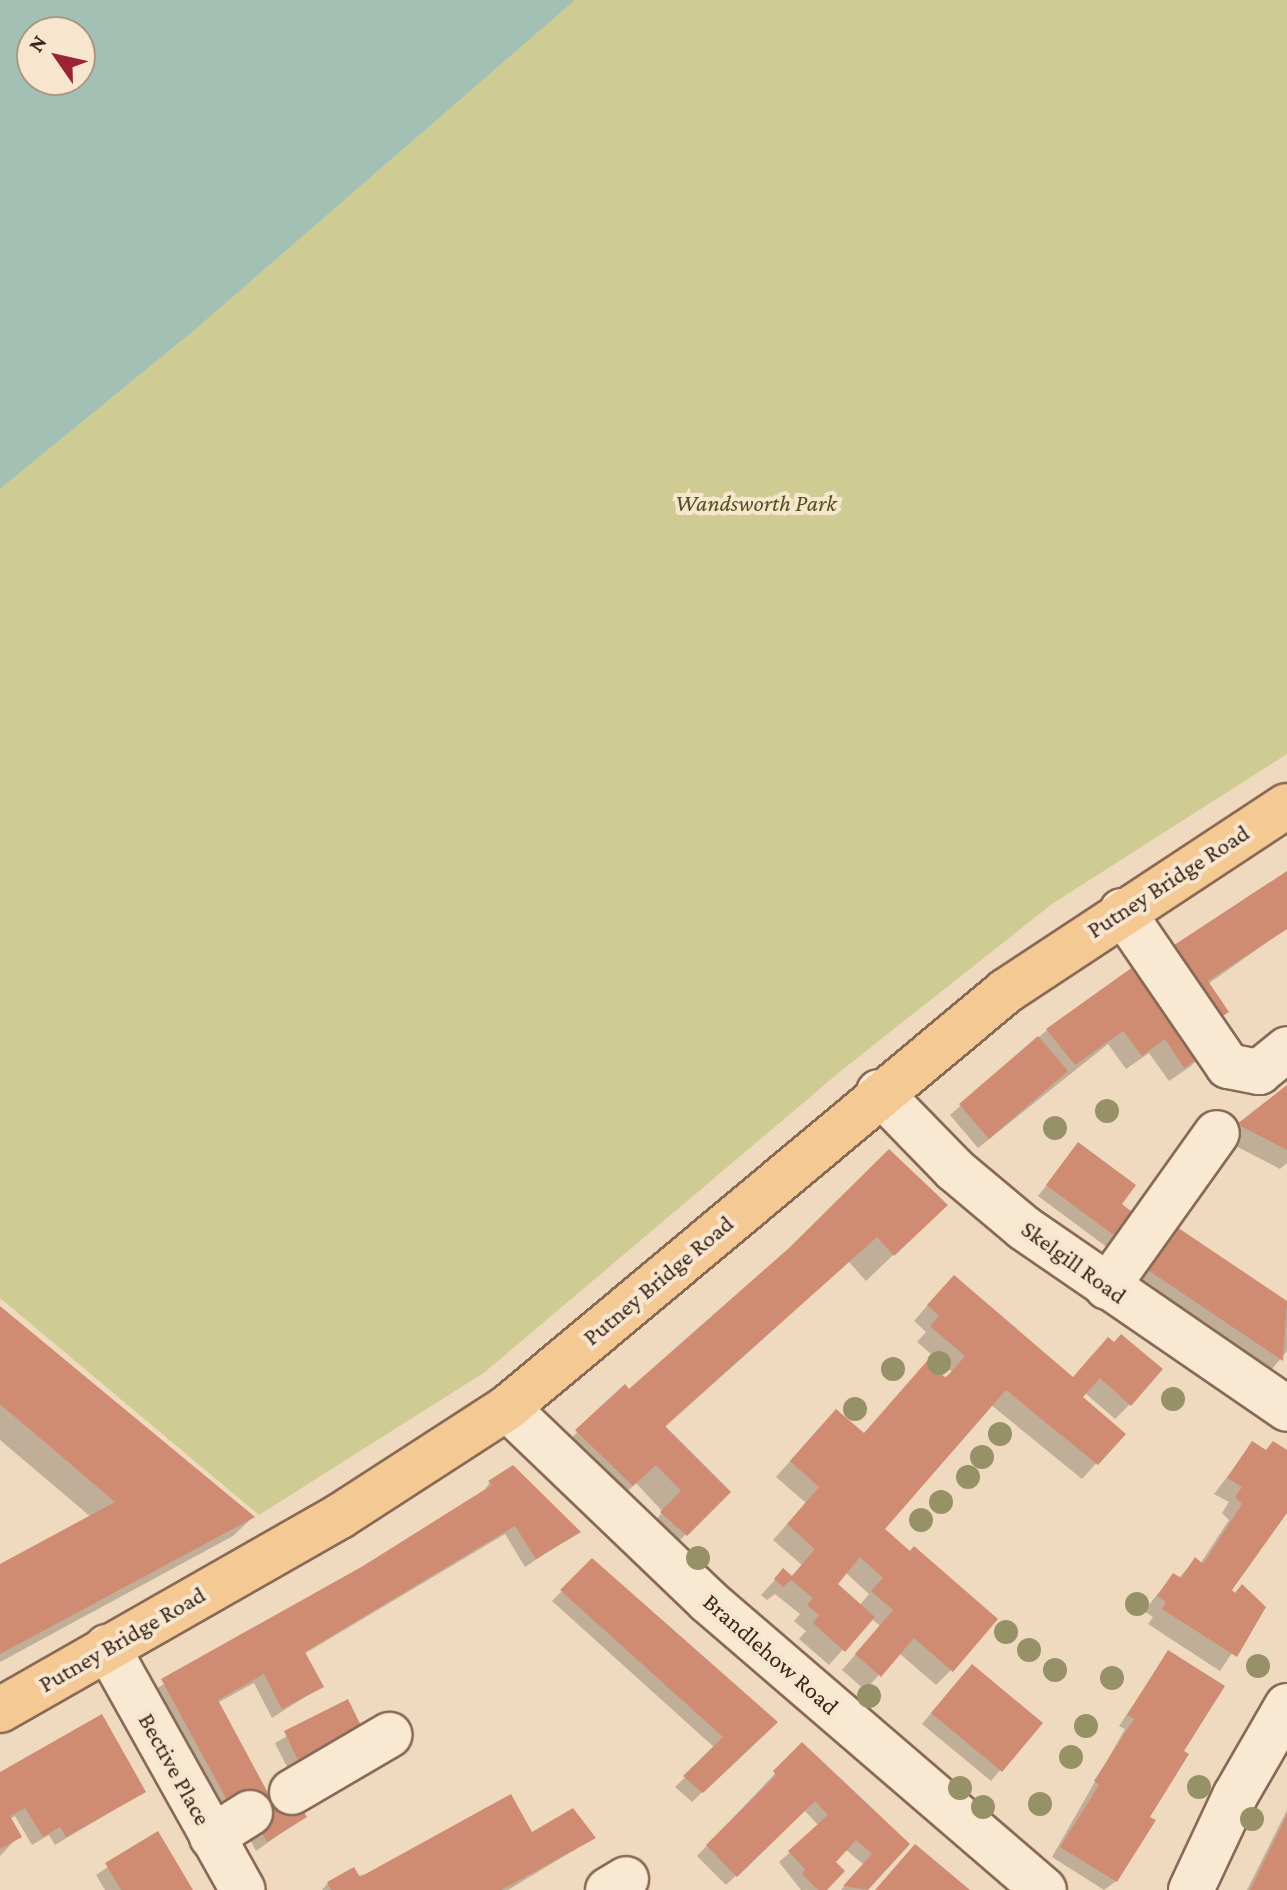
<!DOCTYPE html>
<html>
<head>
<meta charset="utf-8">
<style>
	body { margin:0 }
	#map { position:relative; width:1287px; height:1890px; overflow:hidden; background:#f0dabf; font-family:"Crimson Pro",serif }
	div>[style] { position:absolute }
	.green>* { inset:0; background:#cecc92 }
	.water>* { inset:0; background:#a2c1b4 }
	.shadow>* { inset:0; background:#0003 }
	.building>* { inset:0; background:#d08c72 }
	.roads { filter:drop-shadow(2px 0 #896a56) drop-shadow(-2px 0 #896a56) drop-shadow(0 2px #896a56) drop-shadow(0 -2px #896a56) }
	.minor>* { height:44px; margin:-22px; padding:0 22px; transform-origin:22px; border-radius:22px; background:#fae9d2 }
	.major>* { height:44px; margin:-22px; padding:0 22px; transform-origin:22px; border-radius:22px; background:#f5c994 }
	.trees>* { width:24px; height:24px; margin:-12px; border-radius:50%; background:#979168 }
	span { translate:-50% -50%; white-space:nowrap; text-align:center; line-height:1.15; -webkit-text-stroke:8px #f7e5ce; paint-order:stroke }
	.park-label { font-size:24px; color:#4f5521; font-style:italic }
	.street-label { font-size:24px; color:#38251c }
	.north { position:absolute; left:16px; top:16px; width:80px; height:80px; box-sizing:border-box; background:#f7e5ce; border:2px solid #ab9887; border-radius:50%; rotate:304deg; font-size:22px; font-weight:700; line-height:32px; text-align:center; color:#38251c }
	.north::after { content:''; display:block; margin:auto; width:28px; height:36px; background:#9a2435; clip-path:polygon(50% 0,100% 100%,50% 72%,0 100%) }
</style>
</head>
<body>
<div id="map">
	<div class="green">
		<div style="clip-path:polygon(575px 0,1287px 0,1287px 754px,1052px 904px,842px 1070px,485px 1372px,259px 1515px,0 1298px,0 489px,197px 328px)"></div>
	</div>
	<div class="water">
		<div style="clip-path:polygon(evenodd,0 0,575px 0,197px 328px,0 489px,0 0,32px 32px,80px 32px,80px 80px,32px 80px,32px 32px)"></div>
	</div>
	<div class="shadow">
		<div style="clip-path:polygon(1287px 873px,1287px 928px,1208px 984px,1226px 1012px,1211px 1027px,1206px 1051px,1191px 1066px,1169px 1081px,1149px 1053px,1126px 1069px,1108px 1044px,978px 1148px,950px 1115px,1047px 1030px,1149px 969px)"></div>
		<div style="clip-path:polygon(1287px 1087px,1287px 1163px,1280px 1169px,1224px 1140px)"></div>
		<div style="clip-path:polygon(1078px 1145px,1119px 1204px,1118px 1238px,1108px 1248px,1038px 1196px)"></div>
		<div style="clip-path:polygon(889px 1151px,918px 1231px,866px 1281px,849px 1262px,664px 1428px,728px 1492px,666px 1554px,643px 1533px,663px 1512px,636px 1483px,606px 1512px,550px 1458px,625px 1387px,629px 1392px,791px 1249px)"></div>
		<div style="clip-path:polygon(1165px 1221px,1287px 1303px,1287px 1351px,1272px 1369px,1128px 1272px)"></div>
		<div style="clip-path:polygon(evenodd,939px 1292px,1072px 1379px,1093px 1354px,1130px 1404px,1115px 1419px,1084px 1392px,1080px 1397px,1123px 1434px,1082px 1479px,990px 1404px,882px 1530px,951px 1670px,936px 1685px,899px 1653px,865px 1690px,842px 1670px,880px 1626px,871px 1618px,829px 1665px,799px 1639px,806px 1631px,794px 1621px,800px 1614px,775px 1594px,767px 1600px,761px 1595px,783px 1571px,791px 1577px,802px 1565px,773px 1540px,806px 1503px,776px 1477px,821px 1426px,863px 1435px,952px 1372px,917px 1342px,926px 1332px,914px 1321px,939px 1292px,845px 1572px,869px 1594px,859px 1606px,835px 1584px,845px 1572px)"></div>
		<div style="clip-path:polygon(0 1308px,252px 1518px,233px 1536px,0 1662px,0 1566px,91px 1517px,0 1440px)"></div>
		<div style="clip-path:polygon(1252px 1444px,1265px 1452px,1287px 1453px,1287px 1506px,1229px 1590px,1263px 1607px,1220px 1671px,1148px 1624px,1153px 1617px,1144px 1611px,1173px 1575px,1178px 1579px,1195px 1560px,1200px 1564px,1229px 1520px,1222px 1513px,1229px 1502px,1214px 1494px)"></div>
		<div style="clip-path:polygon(490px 1482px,578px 1532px,525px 1567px,505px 1534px,304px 1654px,322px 1686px,272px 1718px,254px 1683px,217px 1703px,267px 1795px,304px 1817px,256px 1851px,236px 1814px,223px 1819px,152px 1691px,364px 1568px,482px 1494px)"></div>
		<div style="clip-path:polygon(592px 1561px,775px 1722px,692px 1802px,675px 1787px,715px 1748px,552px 1601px)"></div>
		<div style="clip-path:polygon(1168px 1653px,1181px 1751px,1116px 1881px,1104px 1890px,1052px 1857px,1125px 1729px,1119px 1726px)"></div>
		<div style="clip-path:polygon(962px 1676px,1040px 1723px,991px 1781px,922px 1724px)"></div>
		<div style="clip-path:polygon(347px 1702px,294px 1781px,275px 1743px)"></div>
		<div style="clip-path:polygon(802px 1745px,908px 1844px,866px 1890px,841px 1890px,864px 1865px,845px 1849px,833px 1862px,824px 1890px,801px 1890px,779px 1862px,819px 1826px,805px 1811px,726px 1885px,697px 1856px)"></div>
		<div style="clip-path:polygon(0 1775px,144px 1792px,55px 1845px,49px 1835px,32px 1845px,15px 1816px,10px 1819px,19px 1836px,0 1856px)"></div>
		<div style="clip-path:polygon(1287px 1810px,1287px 1890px,1247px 1890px)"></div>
		<div style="clip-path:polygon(157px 1834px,190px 1890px,105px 1890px,96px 1875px)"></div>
		<div style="clip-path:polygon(531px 1835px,594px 1838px,508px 1890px,322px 1890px,328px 1883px)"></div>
	</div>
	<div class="building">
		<div style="clip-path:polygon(1287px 871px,1287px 929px,1208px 981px,1229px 1012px,1209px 1025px,1162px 953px)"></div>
		<div style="clip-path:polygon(1144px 959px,1209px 1051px,1184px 1068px,1165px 1039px,1142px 1056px,1123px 1031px,1075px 1065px,1046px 1029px)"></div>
		<div style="clip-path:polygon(1038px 1036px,1068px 1071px,989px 1139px,959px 1104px)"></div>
		<div style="clip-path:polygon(1287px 1085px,1287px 1150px,1237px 1124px)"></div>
		<div style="clip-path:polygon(1078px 1142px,1136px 1185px,1122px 1204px,1137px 1216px,1119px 1239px,1046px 1185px)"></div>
		<div style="clip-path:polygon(889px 1149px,948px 1205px,894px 1256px,877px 1237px,665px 1426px,731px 1492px,687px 1536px,660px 1512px,681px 1491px,656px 1465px,633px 1486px,575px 1430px,625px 1384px,629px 1389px,789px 1248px)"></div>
		<div style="clip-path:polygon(1165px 1219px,1287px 1301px,1283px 1361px,1136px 1262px)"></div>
		<div style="clip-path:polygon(954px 1275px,1073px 1377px,1108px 1337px,1114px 1342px,1121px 1334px,1163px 1369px,1131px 1406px,1100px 1378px,1083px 1397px,1126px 1434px,1098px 1465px,1006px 1390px,885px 1529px,910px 1551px,914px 1546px,998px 1619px,953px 1672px,914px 1638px,881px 1677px,855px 1654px,893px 1610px,871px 1591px,883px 1578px,860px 1557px,838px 1584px,875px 1617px,845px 1652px,813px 1623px,819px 1615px,807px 1605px,813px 1598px,791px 1580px,783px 1587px,774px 1579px,783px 1568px,792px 1576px,815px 1549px,787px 1524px,819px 1487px,790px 1461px,836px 1409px,864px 1433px,927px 1361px,946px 1378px,965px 1356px,930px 1326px,939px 1316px,927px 1305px)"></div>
		<div style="clip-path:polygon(0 1306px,255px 1517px,0 1654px,0 1564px,115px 1502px,0 1404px)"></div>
		<div style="clip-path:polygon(1252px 1441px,1266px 1450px,1273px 1441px,1287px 1450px,1287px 1513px,1232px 1590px,1235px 1593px,1242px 1584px,1266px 1607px,1237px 1657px,1162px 1609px,1166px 1602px,1157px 1596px,1173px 1573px,1181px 1578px,1195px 1557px,1203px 1564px,1242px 1504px,1235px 1497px,1242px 1487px,1227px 1478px)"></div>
		<div style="clip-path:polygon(513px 1465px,581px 1532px,536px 1559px,515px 1526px,488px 1542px,305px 1652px,324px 1687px,282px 1709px,264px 1674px,218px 1700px,268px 1793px,286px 1783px,307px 1817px,267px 1842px,250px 1813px,233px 1811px,161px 1679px,363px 1566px,492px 1485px,488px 1481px)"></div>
		<div style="clip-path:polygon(592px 1558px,778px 1722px,703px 1793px,683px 1776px,723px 1737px,560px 1590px)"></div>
		<div style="clip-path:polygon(1168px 1650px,1225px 1686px,1184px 1751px,1189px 1754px,1150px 1817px,1156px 1820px,1117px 1882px,1060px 1847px,1099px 1785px,1094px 1781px,1134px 1719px,1127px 1715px)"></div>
		<div style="clip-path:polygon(972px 1664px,1043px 1723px,1002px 1772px,931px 1713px)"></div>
		<div style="clip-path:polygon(348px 1699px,368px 1740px,304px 1773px,284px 1731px)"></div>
		<div style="clip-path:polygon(102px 1714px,146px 1792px,66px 1837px,60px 1827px,43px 1837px,25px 1808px,10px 1816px,22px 1837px,0 1849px,0 1772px)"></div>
		<div style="clip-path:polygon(802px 1742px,910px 1844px,868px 1890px,843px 1886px,872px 1854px,856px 1840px,836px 1862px,845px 1871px,827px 1890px,818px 1890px,802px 1874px,805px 1869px,788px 1851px,828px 1815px,815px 1801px,737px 1877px,706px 1845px,776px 1775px,773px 1771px)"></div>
		<div style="clip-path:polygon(511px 1794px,532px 1832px,573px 1808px,596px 1838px,501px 1890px,331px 1890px,327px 1882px,354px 1867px,360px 1877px)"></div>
		<div style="clip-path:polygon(1287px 1814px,1287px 1890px,1250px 1890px,1278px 1833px)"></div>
		<div style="clip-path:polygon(158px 1831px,193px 1890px,121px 1890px,105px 1863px)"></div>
		<div style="clip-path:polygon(915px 1844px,945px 1869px,970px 1890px,875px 1890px)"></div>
	</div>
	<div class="roads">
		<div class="minor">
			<div style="left:1122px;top:911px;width:188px;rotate:55.6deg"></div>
			<div style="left:1228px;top:1066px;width:32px;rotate:11deg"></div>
			<div style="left:1259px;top:1072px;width:36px;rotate:-39deg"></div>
			<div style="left:879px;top:1092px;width:109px;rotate:45.7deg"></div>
			<div style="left:955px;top:1170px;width:90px;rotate:40deg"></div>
			<div style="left:1024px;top:1228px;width:319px;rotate:34.5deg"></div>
			<div style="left:1107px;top:1287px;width:189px;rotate:-54.5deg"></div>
			<div style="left:507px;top:1408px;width:279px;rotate:43.8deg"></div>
			<div style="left:708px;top:1601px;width:443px;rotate:40.7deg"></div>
			<div style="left:107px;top:1647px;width:278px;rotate:60.8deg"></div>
			<div style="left:292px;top:1792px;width:113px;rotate:-30.4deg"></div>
			<div style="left:212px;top:1837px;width:45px;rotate:-32.3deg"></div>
			<div style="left:608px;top:1890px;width:21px;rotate:-31deg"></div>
			<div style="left:1191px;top:1890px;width:104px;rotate:-64.9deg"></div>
			<div style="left:1235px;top:1796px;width:104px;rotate:-60deg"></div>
		</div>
		<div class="major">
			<div style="left:0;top:1710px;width:391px;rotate:-29.7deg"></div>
			<div style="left:340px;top:1516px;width:199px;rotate:-32.9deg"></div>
			<div style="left:507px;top:1408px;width:650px;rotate:-39.88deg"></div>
			<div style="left:1006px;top:991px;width:336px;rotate:-33.4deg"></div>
		</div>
	</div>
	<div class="trees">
		<div style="left:1107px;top:1111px"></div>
		<div style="left:1055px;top:1128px"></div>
		<div style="left:939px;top:1363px"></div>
		<div style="left:893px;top:1369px"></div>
		<div style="left:1173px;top:1399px"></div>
		<div style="left:855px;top:1409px"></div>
		<div style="left:1000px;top:1434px"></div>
		<div style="left:982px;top:1457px"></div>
		<div style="left:968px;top:1477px"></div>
		<div style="left:941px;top:1502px"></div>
		<div style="left:921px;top:1520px"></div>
		<div style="left:698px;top:1558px"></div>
		<div style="left:1137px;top:1604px"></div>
		<div style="left:1006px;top:1632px"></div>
		<div style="left:1029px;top:1650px"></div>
		<div style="left:1258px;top:1666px"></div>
		<div style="left:1055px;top:1670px"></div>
		<div style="left:1112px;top:1678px"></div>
		<div style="left:869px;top:1696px"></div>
		<div style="left:1086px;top:1726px"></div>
		<div style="left:1071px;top:1757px"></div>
		<div style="left:1199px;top:1787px"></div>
		<div style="left:960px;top:1788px"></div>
		<div style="left:1040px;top:1804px"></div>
		<div style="left:983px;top:1807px"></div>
		<div style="left:1252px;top:1819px"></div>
	</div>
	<div class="park-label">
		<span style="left:756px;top:503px">Wandsworth Park</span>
	</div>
	<div class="street-label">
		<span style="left:1168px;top:881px;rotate:-33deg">Putney Bridge Road</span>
		<span style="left:1074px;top:1262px;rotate:36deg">Skelgill Road</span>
		<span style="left:658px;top:1280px;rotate:-40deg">Putney Bridge Road</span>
		<span style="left:122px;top:1639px;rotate:-30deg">Putney Bridge Road</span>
		<span style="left:771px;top:1654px;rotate:41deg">Brandlehow Road</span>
		<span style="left:175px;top:1769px;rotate:61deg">Bective Place</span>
	</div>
	<div class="north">N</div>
</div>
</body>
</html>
